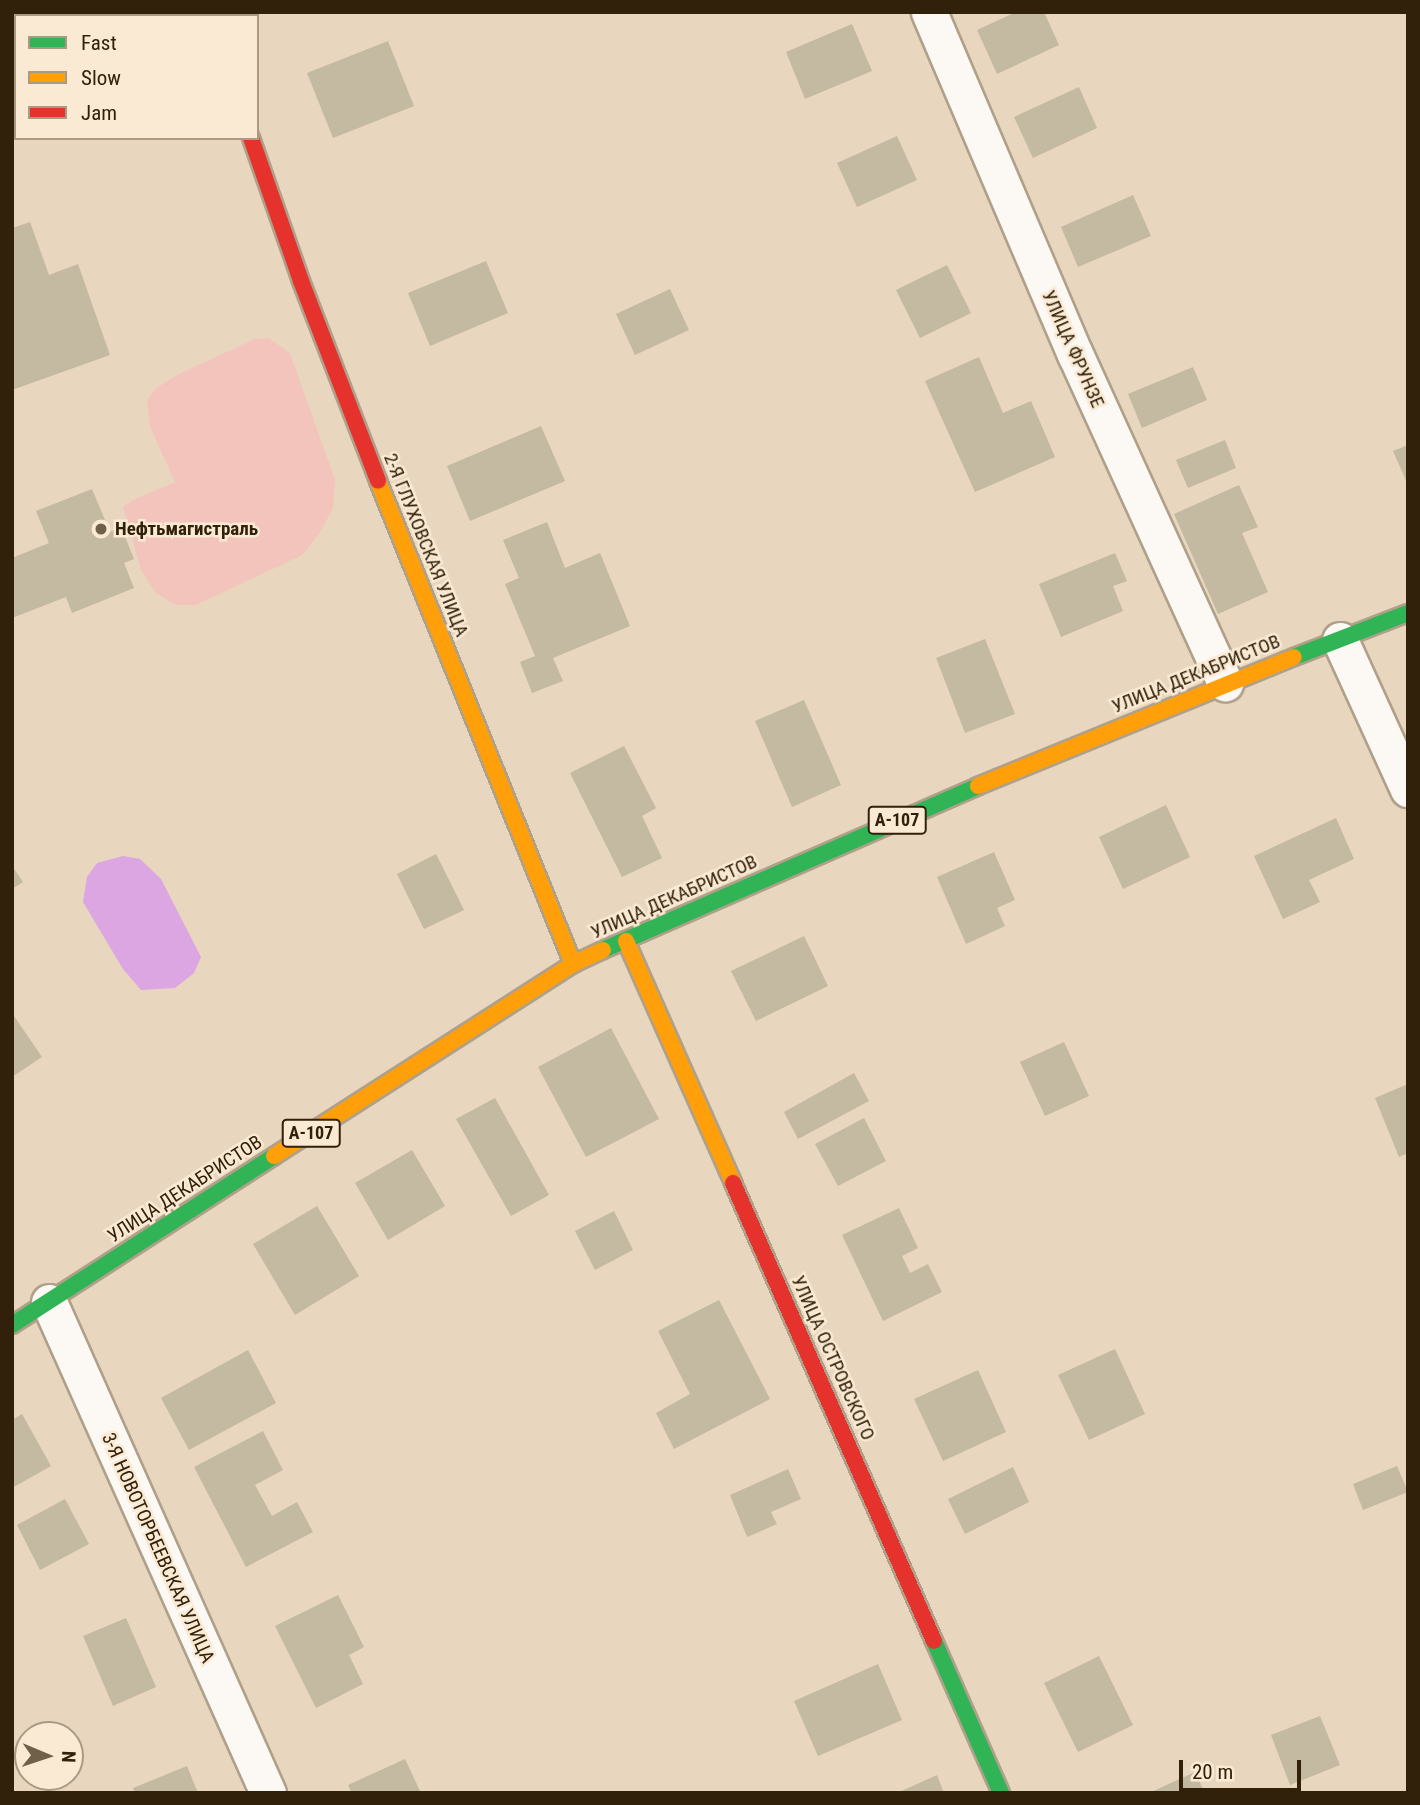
<!DOCTYPE html>
<html>
<head>
<meta charset="utf-8">
<style>
	body { margin:0 }
	#map { position:relative; width:1420px; height:1805px; overflow:hidden; background:#e8d6be; font-family:"Roboto Condensed",sans-serif }
	div>[style] { position:absolute }
	.green>* { inset:0; background:#f3c4bb }
	.water>* { inset:0; background:#dba6e1 }
	.building>* { inset:0; background:#c4b9a1 }
	.roads { filter:drop-shadow(2px 0 #afa08a) drop-shadow(-2px 0 #afa08a) drop-shadow(0 2px #afa08a) drop-shadow(0 -2px #afa08a) }
	.street>* { height:35px; margin:-17.5px; padding:0 17.5px; transform-origin:17.5px; border-radius:17.5px; background:#fcf9f5 }
	.fast>* { height:16px; margin:-8px; padding:0 8px; transform-origin:8px; border-radius:8px; background:#30b455 }
	.slow>* { height:16px; margin:-8px; padding:0 8px; transform-origin:8px; border-radius:8px; background:#ff9f0a }
	.jam>* { height:16px; margin:-8px; padding:0 8px; transform-origin:8px; border-radius:8px; background:#e5322d }
	.dots>* { width:19px; height:19px; translate:-50% -50%; box-sizing:border-box; border:4px solid #faead4; border-radius:50% }
	span { translate:-50% -50%; white-space:nowrap; text-align:center; line-height:1.15; -webkit-text-stroke:5px #faead4; paint-order:stroke }
	.shield-label span { padding:2px 5px; background:#faead4; border:2px solid; border-radius:5px; -webkit-text-stroke-width:0 }
	.shield-label { font-size:18px; color:#31210a; font-weight:700 }
	.street-label { font-size:19px; color:#31210a }
	.poi-label { font-size:19px; color:#31210a; font-weight:700 }
	.left { translate:0 -50%; text-align:left }
	.frame { position:absolute; inset:0; border:14px solid #31210a; pointer-events:none }
	.legend { position:absolute; left:14px; top:14px; width:245px; height:126px; box-sizing:border-box; background:#faead4; border:2px solid #aa9a83; margin:0; padding:9px 12px; list-style:none; font-size:21px; color:#31210a }
	.legend li { display:flex; align-items:center; gap:14px; height:35px }
	.legend b { width:35px; border:2px solid #aa9a83 }
	.north { position:absolute; left:14px; top:1721px; width:70px; height:70px; box-sizing:border-box; background:#faead4; border:2px solid #aa9a83; border-radius:50%; rotate:92deg; font-size:19px; font-weight:700; line-height:28px; text-align:center; color:#31210a }
	.north::after { content:''; display:block; margin:auto; width:24px; height:32px; background:#716049; clip-path:polygon(50% 0,100% 100%,50% 72%,0 100%) }
	.scale { position:absolute; left:1179px; top:1760px; width:122px; height:32px; box-sizing:border-box; border:4px solid #31210a; border-top:0; padding-left:9px; font-size:21px; line-height:24px; white-space:nowrap; color:#31210a; -webkit-text-stroke:5px #faead4; paint-order:stroke }
</style>
</head>
<body>
<div id="map">
	<div class="green">
		<div style="clip-path:polygon(269px 338px,290px 353px,335px 480px,333px 508px,319px 534px,302px 555px,196px 605px,175px 605px,156px 593px,141px 570px,123px 507px,133px 500px,175px 482px,150px 427px,147px 401px,156px 388px,179px 374px,255px 339px)"></div>
	</div>
	<div class="water">
		<div style="clip-path:polygon(123px 856px,140px 859px,161px 879px,201px 957px,194px 973px,175px 988px,141px 990px,123px 969px,83px 902px,87px 877px,97px 863px)"></div>
	</div>
	<div class="building">
		<div style="clip-path:polygon(1016px 12px,1044px 12px,1059px 45px,997px 74px,977px 30px)"></div>
		<div style="clip-path:polygon(852px 24px,872px 71px,805px 99px,786px 52px)"></div>
		<div style="clip-path:polygon(388px 41px,414px 106px,333px 138px,307px 73px)"></div>
		<div style="clip-path:polygon(1079px 87px,1097px 128px,1033px 158px,1014px 117px)"></div>
		<div style="clip-path:polygon(897px 136px,917px 180px,857px 207px,837px 163px)"></div>
		<div style="clip-path:polygon(1133px 195px,1151px 236px,1078px 267px,1061px 227px)"></div>
		<div style="clip-path:polygon(30px 222px,49px 275px,78px 264px,110px 355px,12px 390px,12px 228px)"></div>
		<div style="clip-path:polygon(486px 261px,508px 313px,430px 346px,408px 293px)"></div>
		<div style="clip-path:polygon(947px 265px,971px 313px,920px 338px,896px 290px)"></div>
		<div style="clip-path:polygon(670px 289px,689px 330px,635px 355px,616px 314px)"></div>
		<div style="clip-path:polygon(979px 357px,1003px 413px,1031px 401px,1055px 457px,975px 492px,925px 381px)"></div>
		<div style="clip-path:polygon(1193px 367px,1207px 400px,1142px 428px,1128px 394px)"></div>
		<div style="clip-path:polygon(541px 426px,565px 481px,470px 521px,447px 466px)"></div>
		<div style="clip-path:polygon(1225px 440px,1236px 468px,1188px 488px,1176px 460px)"></div>
		<div style="clip-path:polygon(1408px 445px,1408px 485px,1393px 451px)"></div>
		<div style="clip-path:polygon(1239px 485px,1258px 527px,1242px 533px,1268px 592px,1218px 614px,1174px 514px)"></div>
		<div style="clip-path:polygon(92px 489px,110px 532px,121px 527px,134px 559px,124px 563px,134px 588px,72px 613px,66px 597px,12px 618px,12px 558px,49px 543px,36px 511px)"></div>
		<div style="clip-path:polygon(547px 522px,565px 568px,600px 553px,630px 626px,553px 658px,563px 681px,532px 693px,520px 662px,535px 656px,505px 584px,519px 578px,503px 540px)"></div>
		<div style="clip-path:polygon(1115px 553px,1127px 581px,1113px 586px,1123px 611px,1061px 637px,1039px 584px)"></div>
		<div style="clip-path:polygon(985px 639px,1015px 714px,965px 733px,936px 658px)"></div>
		<div style="clip-path:polygon(804px 700px,841px 785px,792px 807px,755px 721px)"></div>
		<div style="clip-path:polygon(624px 746px,656px 808px,642px 816px,662px 858px,622px 877px,570px 773px)"></div>
		<div style="clip-path:polygon(1166px 805px,1190px 857px,1123px 889px,1099px 837px)"></div>
		<div style="clip-path:polygon(1336px 818px,1354px 859px,1309px 880px,1320px 902px,1283px 919px,1254px 856px)"></div>
		<div style="clip-path:polygon(994px 852px,1015px 900px,997px 908px,1005px 926px,966px 944px,937px 877px)"></div>
		<div style="clip-path:polygon(436px 854px,464px 910px,424px 929px,397px 874px)"></div>
		<div style="clip-path:polygon(12px 866px,23px 882px,12px 889px)"></div>
		<div style="clip-path:polygon(804px 936px,828px 986px,756px 1021px,731px 971px)"></div>
		<div style="clip-path:polygon(12px 1013px,42px 1057px,12px 1077px)"></div>
		<div style="clip-path:polygon(611px 1028px,659px 1119px,586px 1157px,538px 1067px)"></div>
		<div style="clip-path:polygon(1064px 1042px,1089px 1096px,1045px 1116px,1020px 1062px)"></div>
		<div style="clip-path:polygon(854px 1073px,869px 1101px,798px 1139px,784px 1112px)"></div>
		<div style="clip-path:polygon(1408px 1084px,1408px 1153px,1399px 1157px,1375px 1098px)"></div>
		<div style="clip-path:polygon(495px 1098px,549px 1195px,511px 1216px,456px 1119px)"></div>
		<div style="clip-path:polygon(864px 1118px,886px 1161px,838px 1186px,815px 1144px)"></div>
		<div style="clip-path:polygon(412px 1150px,445px 1206px,388px 1240px,355px 1183px)"></div>
		<div style="clip-path:polygon(317px 1206px,359px 1276px,295px 1315px,253px 1244px)"></div>
		<div style="clip-path:polygon(899px 1208px,918px 1248px,902px 1256px,910px 1273px,928px 1264px,942px 1292px,883px 1321px,842px 1235px)"></div>
		<div style="clip-path:polygon(614px 1211px,633px 1250px,595px 1270px,575px 1231px)"></div>
		<div style="clip-path:polygon(719px 1300px,770px 1399px,674px 1449px,656px 1413px,690px 1394px,658px 1331px)"></div>
		<div style="clip-path:polygon(1115px 1349px,1145px 1414px,1089px 1440px,1058px 1375px)"></div>
		<div style="clip-path:polygon(248px 1350px,276px 1403px,189px 1450px,161px 1398px)"></div>
		<div style="clip-path:polygon(978px 1370px,1006px 1432px,943px 1461px,914px 1399px)"></div>
		<div style="clip-path:polygon(22px 1414px,51px 1466px,12px 1488px,12px 1420px)"></div>
		<div style="clip-path:polygon(263px 1431px,283px 1470px,255px 1485px,272px 1516px,297px 1502px,313px 1532px,246px 1567px,194px 1467px)"></div>
		<div style="clip-path:polygon(1397px 1466px,1408px 1492px,1363px 1510px,1353px 1484px)"></div>
		<div style="clip-path:polygon(1013px 1467px,1029px 1502px,965px 1534px,948px 1499px)"></div>
		<div style="clip-path:polygon(788px 1469px,801px 1499px,771px 1512px,777px 1524px,747px 1537px,730px 1495px)"></div>
		<div style="clip-path:polygon(65px 1499px,89px 1544px,40px 1570px,17px 1525px)"></div>
		<div style="clip-path:polygon(338px 1595px,364px 1647px,349px 1655px,363px 1684px,316px 1708px,275px 1626px)"></div>
		<div style="clip-path:polygon(126px 1618px,156px 1687px,113px 1706px,83px 1636px)"></div>
		<div style="clip-path:polygon(1099px 1656px,1133px 1725px,1078px 1752px,1044px 1683px)"></div>
		<div style="clip-path:polygon(878px 1664px,902px 1720px,818px 1756px,794px 1701px)"></div>
		<div style="clip-path:polygon(1320px 1716px,1340px 1765px,1290px 1785px,1271px 1735px)"></div>
		<div style="clip-path:polygon(405px 1759px,421px 1793px,352px 1793px,348px 1785px)"></div>
		<div style="clip-path:polygon(187px 1766px,198px 1793px,135px 1793px,133px 1788px)"></div>
		<div style="clip-path:polygon(1195px 1772px,1205px 1793px,1149px 1793px)"></div>
		<div style="clip-path:polygon(937px 1775px,944px 1793px,897px 1793px)"></div>
	</div>
	<div class="roads">
		<div class="street">
			<div style="left:929px;top:12px;width:372px;rotate:66.9deg"></div>
			<div style="left:1075px;top:354px;width:362px;rotate:65.5deg"></div>
			<div style="left:1340px;top:640px;width:164px;rotate:65.5deg"></div>
			<div style="left:49px;top:1302px;width:538px;rotate:65.96deg"></div>
		</div>
		<div class="fast">
			<div style="left:207px;top:12px;width:4px;rotate:76deg"></div>
			<div style="left:1294px;top:657px;width:122px;rotate:-21.1deg"></div>
			<div style="left:603px;top:950px;width:409px;rotate:-23.6deg"></div>
			<div style="left:12px;top:1325px;width:312px;rotate:-32.8deg"></div>
			<div style="left:934px;top:1641px;width:166px;rotate:66.2deg"></div>
		</div>
		<div class="slow">
			<div style="left:378px;top:481px;width:521px;rotate:68.01deg"></div>
			<div style="left:573px;top:964px;width:33px;rotate:-25deg"></div>
			<div style="left:978px;top:786px;width:341px;rotate:-22.2deg"></div>
			<div style="left:626px;top:941px;width:265px;rotate:66.1deg"></div>
			<div style="left:274px;top:1156px;width:355px;rotate:-32.7deg"></div>
		</div>
		<div class="jam">
			<div style="left:251px;top:138px;width:151px;rotate:70.7deg"></div>
			<div style="left:301px;top:281px;width:214px;rotate:68.9deg"></div>
			<div style="left:733px;top:1183px;width:500px;rotate:66.31deg"></div>
		</div>
	</div>
	<div class="dots">
		<div style="left:101px;top:529px;background:#716049"></div>
	</div>
	<div class="shield-label">
		<span style="left:897px;top:820px">А-107</span>
		<span style="left:311px;top:1133px">А-107</span>
	</div>
	<div class="street-label">
		<span style="left:1073px;top:349px;rotate:66deg">УЛИЦА ФРУНЗЕ</span>
		<span style="left:426px;top:545px;rotate:68deg">2-Я ГЛУХОВСКАЯ УЛИЦА</span>
		<span style="left:1196px;top:674px;rotate:-22deg">УЛИЦА ДЕКАБРИСТОВ</span>
		<span style="left:674px;top:897px;rotate:-24deg">УЛИЦА ДЕКАБРИСТОВ</span>
		<span style="left:185px;top:1189px;rotate:-33deg">УЛИЦА ДЕКАБРИСТОВ</span>
		<span style="left:833px;top:1358px;rotate:66deg">УЛИЦА ОСТРОВСКОГО</span>
		<span style="left:158px;top:1548px;rotate:66deg">3-Я НОВОТОРБЕЕВСКАЯ УЛИЦА</span>
	</div>
	<div class="poi-label">
		<span class="left" style="left:115px;top:529px">Нефтьмагистраль</span>
	</div>
	<div class="frame"></div>
	<ul class="legend">
	<li><b style="height:9px;background:#30b455"></b>Fast</li>
	<li><b style="height:9px;background:#ff9f0a"></b>Slow</li>
	<li><b style="height:9px;background:#e5322d"></b>Jam</li>
	</ul>
	<div class="north">N</div>
	<div class="scale">20 m</div>
</div>
</body>
</html>
